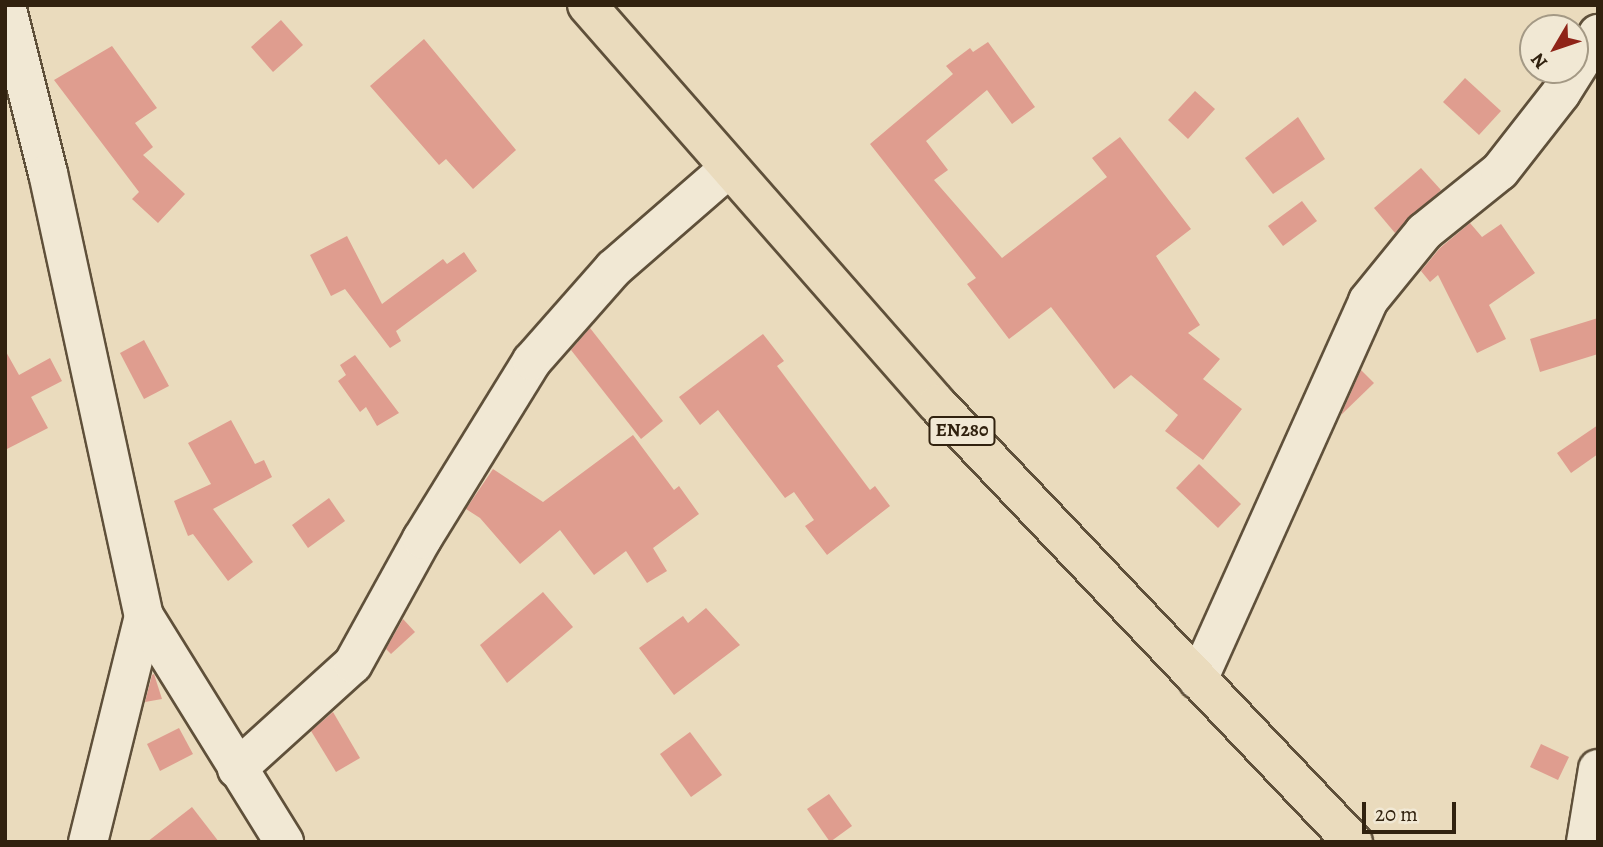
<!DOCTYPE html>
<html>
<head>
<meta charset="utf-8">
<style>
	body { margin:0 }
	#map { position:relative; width:1603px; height:847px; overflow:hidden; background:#eadbbd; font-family:Alegreya,serif }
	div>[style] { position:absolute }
	.building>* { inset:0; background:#df9d8f }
	.roads { filter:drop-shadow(2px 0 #5f503a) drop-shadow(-2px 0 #5f503a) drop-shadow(0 2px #5f503a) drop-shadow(0 -2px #5f503a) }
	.street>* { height:38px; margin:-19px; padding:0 19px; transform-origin:19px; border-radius:19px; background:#f1e8d4 }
	.primary>* { height:38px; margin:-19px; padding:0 19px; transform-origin:19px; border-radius:19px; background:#eadbbd }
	span { translate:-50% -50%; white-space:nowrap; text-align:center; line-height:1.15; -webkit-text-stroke:6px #f1e8d4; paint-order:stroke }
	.shield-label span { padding:2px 5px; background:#f1e8d4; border:2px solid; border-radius:5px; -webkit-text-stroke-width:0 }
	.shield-label { font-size:19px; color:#31220f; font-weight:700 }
	.frame { position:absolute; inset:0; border:7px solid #31220f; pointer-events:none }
	.north { position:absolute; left:1519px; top:14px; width:70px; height:70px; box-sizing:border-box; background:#f1e8d4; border:2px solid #a49985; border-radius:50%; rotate:231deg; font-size:19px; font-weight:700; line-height:28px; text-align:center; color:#31220f }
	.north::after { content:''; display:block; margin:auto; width:24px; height:32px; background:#8f2418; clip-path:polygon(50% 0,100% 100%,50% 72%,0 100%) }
	.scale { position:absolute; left:1362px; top:802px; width:94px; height:32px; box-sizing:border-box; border:4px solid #31220f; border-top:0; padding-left:9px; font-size:21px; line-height:24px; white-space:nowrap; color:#31220f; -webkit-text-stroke:5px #f1e8d4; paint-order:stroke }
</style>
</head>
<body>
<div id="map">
	<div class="building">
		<div style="clip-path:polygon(281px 20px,303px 45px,273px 72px,251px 47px)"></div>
		<div style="clip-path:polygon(424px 39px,516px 150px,473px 189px,446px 159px,439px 165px,370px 86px)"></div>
		<div style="clip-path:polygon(988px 42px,1035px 107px,1012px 124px,987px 90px,926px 141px,948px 170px,934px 180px,1002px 258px,1107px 177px,1092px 158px,1120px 137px,1191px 229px,1156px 256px,1200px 325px,1188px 333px,1220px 359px,1203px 379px,1242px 409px,1203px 460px,1165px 431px,1178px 415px,1131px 375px,1114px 389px,1051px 307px,1009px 339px,967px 284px,976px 278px,870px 144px,953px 74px,946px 66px,970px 48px,973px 52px)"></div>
		<div style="clip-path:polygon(112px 46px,157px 108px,135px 123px,153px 147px,143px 155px,185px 194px,158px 223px,132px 199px,139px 192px,54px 80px)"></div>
		<div style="clip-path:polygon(1465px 78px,1501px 111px,1479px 135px,1443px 102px)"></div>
		<div style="clip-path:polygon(1195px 91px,1215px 109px,1188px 139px,1168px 120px)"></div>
		<div style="clip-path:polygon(1298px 117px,1325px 159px,1273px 194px,1245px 158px)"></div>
		<div style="clip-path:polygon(1421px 168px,1441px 190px,1395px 233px,1374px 208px)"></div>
		<div style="clip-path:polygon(1302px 201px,1317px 221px,1283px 246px,1268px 226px)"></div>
		<div style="clip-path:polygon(1470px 223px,1482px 237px,1501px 224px,1535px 273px,1489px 305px,1506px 339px,1477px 353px,1438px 275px,1430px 282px,1421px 271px,1440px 248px)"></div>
		<div style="clip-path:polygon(347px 236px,382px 304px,443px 259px,447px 264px,464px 252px,477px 271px,396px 331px,401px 341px,390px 348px,345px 289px,331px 296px,310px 255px)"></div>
		<div style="clip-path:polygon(1598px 318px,1598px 354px,1540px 372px,1530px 339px)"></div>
		<div style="clip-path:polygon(590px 328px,663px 421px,641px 439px,571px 350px)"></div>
		<div style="clip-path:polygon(763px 334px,784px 361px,777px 366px,870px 490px,875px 486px,890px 506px,827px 555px,805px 526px,814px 520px,794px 492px,785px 498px,718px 410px,700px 425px,679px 397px)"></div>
		<div style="clip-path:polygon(144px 340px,169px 386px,144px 399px,120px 353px)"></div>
		<div style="clip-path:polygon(5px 350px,19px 375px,50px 358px,62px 381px,31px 397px,48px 428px,5px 450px)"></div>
		<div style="clip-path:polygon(355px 355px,399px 413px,377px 426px,366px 407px,360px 412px,338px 381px,346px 375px,340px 365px)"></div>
		<div style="clip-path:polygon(1361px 370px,1374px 383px,1341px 415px)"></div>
		<div style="clip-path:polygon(231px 420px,255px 464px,264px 460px,272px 477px,213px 509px,253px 562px,228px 581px,193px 534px,188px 536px,174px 501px,211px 484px,188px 443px)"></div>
		<div style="clip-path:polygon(1598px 425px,1598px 454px,1571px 473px,1557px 453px)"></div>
		<div style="clip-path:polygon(633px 435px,674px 490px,679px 486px,699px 514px,653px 548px,667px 571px,647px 583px,626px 551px,594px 575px,560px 530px,520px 564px,480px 518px,466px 509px,493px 469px,543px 502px)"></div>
		<div style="clip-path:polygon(1199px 464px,1241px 504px,1218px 528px,1176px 488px)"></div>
		<div style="clip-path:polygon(329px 498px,345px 521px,308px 548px,292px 525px)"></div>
		<div style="clip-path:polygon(543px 592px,573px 627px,507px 683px,480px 645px)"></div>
		<div style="clip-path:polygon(706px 608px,740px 645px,674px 695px,639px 648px,683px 616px,688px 623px)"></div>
		<div style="clip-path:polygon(403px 619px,415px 632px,391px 654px,386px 649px)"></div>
		<div style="clip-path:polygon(154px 674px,162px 699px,145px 702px,152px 675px)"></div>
		<div style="clip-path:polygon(333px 712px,360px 758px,336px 772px,311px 731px)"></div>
		<div style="clip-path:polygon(179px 728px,193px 754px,160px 771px,147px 744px)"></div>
		<div style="clip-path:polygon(690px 732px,722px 775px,691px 797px,660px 754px)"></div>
		<div style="clip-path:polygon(1541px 744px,1569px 757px,1558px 780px,1530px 767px)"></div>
		<div style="clip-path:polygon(829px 794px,852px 826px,830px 842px,807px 809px)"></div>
		<div style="clip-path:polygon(192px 807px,219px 842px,147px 842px)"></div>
	</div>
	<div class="roads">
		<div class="street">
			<div style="left:6px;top:5px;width:173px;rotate:76deg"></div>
			<div style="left:48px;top:173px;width:453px;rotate:77.8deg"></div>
			<div style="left:144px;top:616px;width:233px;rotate:103.9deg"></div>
			<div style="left:144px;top:616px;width:266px;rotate:58.2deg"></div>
			<div style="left:1198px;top:680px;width:415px;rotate:-65.8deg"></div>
			<div style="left:1368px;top:301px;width:89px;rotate:-50.9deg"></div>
			<div style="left:1424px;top:232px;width:97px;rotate:-38.8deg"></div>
			<div style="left:1500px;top:171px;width:99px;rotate:-52deg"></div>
			<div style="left:1561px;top:93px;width:70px;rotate:-57.9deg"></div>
			<div style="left:237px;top:769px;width:156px;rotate:-42.2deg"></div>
			<div style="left:353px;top:664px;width:143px;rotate:-61.1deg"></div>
			<div style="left:422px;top:539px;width:209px;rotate:-58.3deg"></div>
			<div style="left:532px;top:361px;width:123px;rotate:-48.6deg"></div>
			<div style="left:613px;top:269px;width:154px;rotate:-41deg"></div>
			<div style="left:1586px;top:842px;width:74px;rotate:-80.7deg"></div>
		</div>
		<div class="primary">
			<div style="left:587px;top:5px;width:531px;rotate:48.74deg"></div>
			<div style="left:937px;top:404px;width:604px;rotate:46.48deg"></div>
		</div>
	</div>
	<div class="shield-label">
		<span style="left:962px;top:431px">EN280</span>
	</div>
	<div class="frame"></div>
	<div class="north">N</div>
	<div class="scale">20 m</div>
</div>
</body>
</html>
